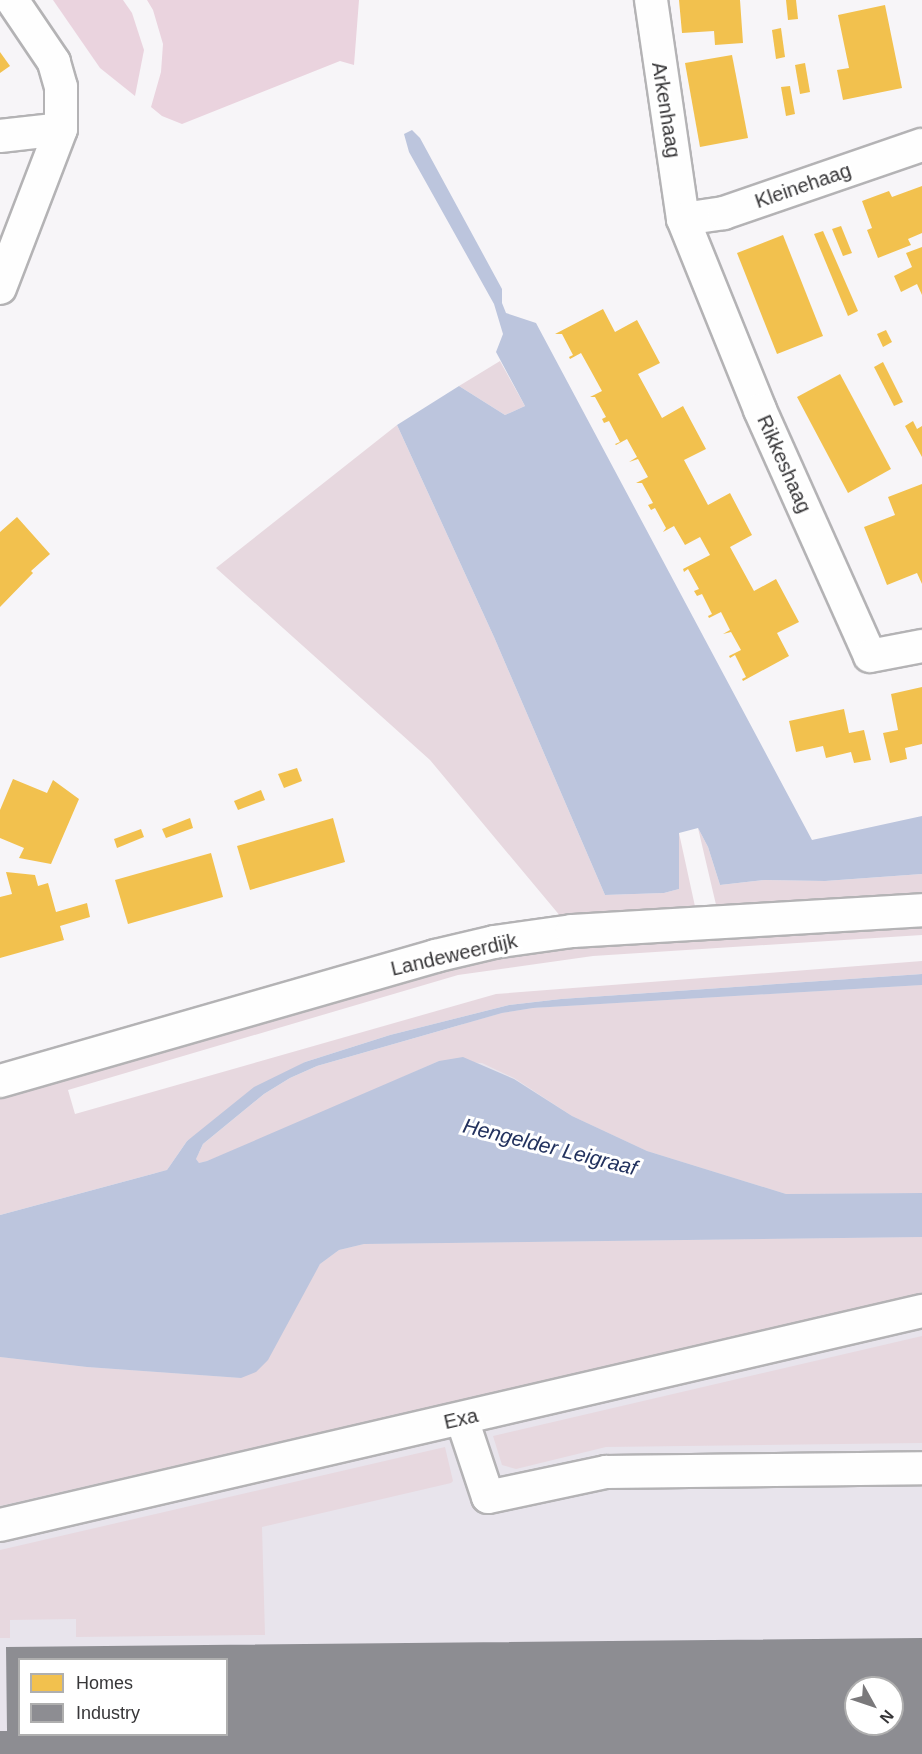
<!DOCTYPE html>
<html>
<head>
<meta charset="utf-8">
<style>
	body { margin:0 }
	#map { position:relative; width:922px; height:1754px; overflow:hidden; background:#f7f5f8; font-family:Arial,sans-serif }
	div>[style] { position:absolute }
	.built>* { inset:0; background:#e8e4ec }
	.green>* { inset:0; background:#e7d8df }
	.forest>* { inset:0; background:#ead3de }
	.water>* { inset:0; background:#bcc5dd }
	.homes>* { inset:0; background:#f2c14e }
	.industry>* { inset:0; background:#8d8d92 }
	.roads { filter:drop-shadow(2px 0 #b4b3b5) drop-shadow(-2px 0 #b4b3b5) drop-shadow(0 2px #b4b3b5) drop-shadow(0 -2px #b4b3b5) }
	.minor>* { height:32px; margin:-16px; padding:0 16px; transform-origin:16px; border-radius:16px; background:#fefefe }
	span { translate:-50% -50%; white-space:nowrap; text-align:center; line-height:1.15; -webkit-text-stroke:6px #fff; paint-order:stroke }
	.street-label { font-size:20px; color:#373638 }
	.water-label { font-size:21px; color:#23325e; font-style:italic }
	.legend { position:absolute; left:18px; top:1658px; width:210px; height:78px; box-sizing:border-box; background:#fff; border:2px solid #afafaf; margin:0; padding:8px 10px; list-style:none; font-size:18px; color:#373638 }
	.legend li { display:flex; align-items:center; gap:12px; height:30px }
	.legend b { width:30px; border:2px solid #afafaf }
	.north { position:absolute; left:844px; top:1676px; width:60px; height:60px; box-sizing:border-box; background:#fff; border:2px solid #afafaf; border-radius:50%; rotate:130deg; font-size:16px; font-weight:700; line-height:24px; text-align:center; color:#373638 }
	.north::after { content:''; display:block; margin:auto; width:21px; height:27px; background:#7a797b; clip-path:polygon(50% 0,100% 100%,50% 72%,0 100%) }
</style>
</head>
<body>
<div id="map">
	<div class="built">
		<div style="clip-path:polygon(evenodd,922px 979px,922px 1754px,0 1754px,0 1249px,490px 1011px,922px 979px,20px 1660px,226px 1660px,226px 1734px,20px 1734px,20px 1660px,922px 979px,856px 1688px,892px 1688px,892px 1724px,856px 1724px,856px 1688px)"></div>
	</div>
	<div class="green">
		<div style="clip-path:polygon(500px 361px,525px 406px,505px 415px,459px 386px)"></div>
		<div style="clip-path:polygon(397px 425px,494px 637px,605px 895px,664px 893px,679px 889px,679px 833px,696px 911px,561px 917px,430px 760px,216px 568px)"></div>
		<div style="clip-path:polygon(698px 828px,708px 847px,720px 885px,765px 880px,825px 881px,922px 874px,922px 896px,717px 909px)"></div>
		<div style="clip-path:polygon(922px 925px,922px 935px,593px 956px,458px 975px,68px 1090px,75px 1114px,496px 994px,922px 961px,922px 974px,561px 999px,509px 1005px,390px 1035px,305px 1062px,187px 1141px,167px 1170px,0 1215px,0 1094px,463px 963px,535px 950px)"></div>
		<div style="clip-path:polygon(922px 985px,922px 1193px,786px 1194px,647px 1151px,572px 1116px,514px 1078px,482px 1063px,439px 1061px,246px 1146px,207px 1161px,199px 1163px,196px 1159px,203px 1144px,264px 1094px,290px 1078px,317px 1066px,502px 1013px,533px 1008px)"></div>
		<div style="clip-path:polygon(922px 1237px,922px 1294px,0 1506px,0 1357px,87px 1367px,241px 1378px,320px 1264px,339px 1250px,364px 1244px)"></div>
		<div style="clip-path:polygon(922px 1336px,922px 1443px,606px 1447px,516px 1469px,502px 1465px,493px 1436px)"></div>
		<div style="clip-path:polygon(445px 1447px,453px 1481px,451px 1483px,262px 1527px,265px 1635px,76px 1637px,76px 1619px,10px 1620px,10px 1638px,0 1638px,0 1550px)"></div>
	</div>
	<div class="forest">
		<div style="clip-path:polygon(53px 0,123px 0,132px 13px,144px 50px,135px 96px,100px 68px)"></div>
		<div style="clip-path:polygon(147px 0,359px 0,354px 65px,340px 61px,182px 124px,162px 116px,151px 107px,161px 72px,163px 44px,153px 10px)"></div>
	</div>
	<div class="water">
		<div style="clip-path:polygon(412px 130px,420px 138px,502px 289px,502px 303px,506px 313px,536px 323px,812px 840px,922px 816px,922px 874px,825px 881px,765px 880px,720px 885px,708px 847px,698px 828px,679px 833px,679px 889px,664px 893px,605px 895px,494px 637px,397px 425px,459px 386px,505px 415px,525px 406px,496px 352px,503px 334px,494px 304px,409px 152px,404px 134px)"></div>
		<div style="clip-path:polygon(922px 974px,922px 985px,533px 1008px,502px 1013px,317px 1066px,290px 1078px,264px 1094px,203px 1144px,196px 1159px,199px 1163px,207px 1161px,439px 1061px,463px 1057px,514px 1079px,572px 1116px,647px 1151px,786px 1194px,922px 1193px,922px 1237px,364px 1244px,339px 1250px,320px 1264px,268px 1360px,256px 1372px,241px 1378px,87px 1367px,0 1357px,0 1215px,167px 1170px,187px 1141px,254px 1087px,305px 1062px,390px 1035px,509px 1005px,561px 999px)"></div>
	</div>
	<div class="homes">
		<div style="clip-path:polygon(679px 0,740px 0,743px 43px,715px 45px,714px 31px,682px 33px)"></div>
		<div style="clip-path:polygon(786px 0,796px 0,798px 19px,788px 20px)"></div>
		<div style="clip-path:polygon(885px 5px,902px 88px,843px 100px,837px 70px,849px 68px,838px 15px)"></div>
		<div style="clip-path:polygon(781px 28px,785px 57px,776px 59px,772px 30px)"></div>
		<div style="clip-path:polygon(0 52px,10px 66px,0 73px)"></div>
		<div style="clip-path:polygon(732px 55px,748px 138px,700px 147px,685px 63px)"></div>
		<div style="clip-path:polygon(805px 63px,810px 92px,800px 94px,795px 65px)"></div>
		<div style="clip-path:polygon(790px 86px,795px 114px,786px 116px,781px 87px)"></div>
		<div style="clip-path:polygon(922px 186px,922px 233px,908px 239px,911px 245px,878px 258px,867px 230px,872px 228px,862px 201px,889px 191px,892px 197px)"></div>
		<div style="clip-path:polygon(841px 226px,852px 253px,843px 256px,832px 229px)"></div>
		<div style="clip-path:polygon(823px 231px,858px 311px,848px 316px,814px 234px)"></div>
		<div style="clip-path:polygon(783px 235px,823px 336px,777px 354px,737px 253px)"></div>
		<div style="clip-path:polygon(922px 247px,922px 295px,917px 284px,901px 292px,894px 276px,912px 267px,906px 253px)"></div>
		<div style="clip-path:polygon(603px 309px,615px 332px,637px 320px,660px 363px,638px 374px,662px 418px,683px 406px,706px 449px,684px 460px,708px 505px,730px 493px,752px 535px,730px 547px,754px 591px,776px 579px,799px 622px,777px 633px,789px 656px,743px 681px,742px 679px,746px 677px,735px 655px,730px 658px,729px 656px,741px 650px,731px 632px,723px 634px,730px 630px,721px 612px,709px 618px,708px 616px,712px 614px,702px 594px,697px 596px,694px 591px,699px 589px,688px 569px,684px 572px,683px 569px,710px 555px,700px 537px,685px 545px,674px 526px,663px 532px,666px 528px,655px 508px,651px 510px,648px 505px,653px 503px,642px 483px,636px 483px,648px 477px,638px 459px,629px 462px,637px 457px,627px 439px,616px 445px,615px 444px,620px 442px,609px 421px,604px 423px,602px 419px,606px 417px,595px 397px,590px 397px,602px 391px,591px 371px,581px 353px,570px 359px,569px 357px,573px 355px,562px 334px,555px 334px)"></div>
		<div style="clip-path:polygon(886px 330px,892px 342px,883px 347px,877px 334px)"></div>
		<div style="clip-path:polygon(883px 362px,903px 402px,894px 406px,874px 367px)"></div>
		<div style="clip-path:polygon(840px 374px,891px 469px,848px 493px,797px 397px)"></div>
		<div style="clip-path:polygon(913px 421px,917px 429px,922px 426px,922px 457px,905px 426px)"></div>
		<div style="clip-path:polygon(922px 484px,922px 584px,917px 573px,887px 585px,864px 527px,895px 515px,888px 497px)"></div>
		<div style="clip-path:polygon(17px 517px,50px 554px,31px 571px,33px 573px,0 607px,0 532px)"></div>
		<div style="clip-path:polygon(922px 687px,922px 744px,905px 748px,907px 759px,890px 763px,883px 733px,898px 730px,891px 694px)"></div>
		<div style="clip-path:polygon(844px 709px,849px 733px,864px 730px,871px 760px,854px 763px,851px 752px,826px 758px,823px 746px,796px 752px,789px 721px)"></div>
		<div style="clip-path:polygon(297px 768px,302px 781px,284px 788px,278px 774px)"></div>
		<div style="clip-path:polygon(13px 779px,47px 793px,53px 780px,79px 799px,51px 864px,19px 858px,24px 848px,0 838px,0 810px)"></div>
		<div style="clip-path:polygon(261px 790px,265px 800px,238px 810px,234px 801px)"></div>
		<div style="clip-path:polygon(190px 818px,193px 828px,166px 838px,162px 829px)"></div>
		<div style="clip-path:polygon(333px 818px,345px 862px,250px 890px,237px 846px)"></div>
		<div style="clip-path:polygon(141px 829px,144px 837px,117px 848px,114px 839px)"></div>
		<div style="clip-path:polygon(211px 853px,223px 897px,128px 924px,115px 880px)"></div>
		<div style="clip-path:polygon(6px 872px,35px 875px,38px 886px,48px 883px,56px 912px,87px 903px,90px 917px,60px 926px,64px 940px,0 958px,0 897px,12px 894px)"></div>
	</div>
	<div class="industry">
		<div style="clip-path:polygon(evenodd,922px 1638px,922px 1754px,0 1754px,0 1731px,7px 1731px,6px 1647px,922px 1638px,20px 1660px,226px 1660px,226px 1734px,20px 1734px,20px 1660px,922px 1638px,856px 1688px,892px 1688px,892px 1724px,856px 1724px,856px 1688px)"></div>
	</div>
	<div class="roads">
		<div class="minor">
			<div style="left:651px;top:0;width:221px;rotate:81.7deg"></div>
			<div style="left:683px;top:219px;width:206px;rotate:68deg"></div>
			<div style="left:760px;top:410px;width:269px;rotate:65.9deg"></div>
			<div style="left:870px;top:656px;width:53px;rotate:-10.9deg"></div>
			<div style="left:0;top:136px;width:61px;rotate:-6.5deg"></div>
			<div style="left:683px;top:219px;width:41px;rotate:-8.3deg"></div>
			<div style="left:724px;top:213px;width:209px;rotate:-19deg"></div>
			<div style="left:0;top:288px;width:170px;rotate:-69deg"></div>
			<div style="left:61px;top:129px;width:42px;rotate:-90deg"></div>
			<div style="left:61px;top:87px;width:26px;rotate:-106deg"></div>
			<div style="left:54px;top:62px;width:75px;rotate:-124.1deg"></div>
			<div style="left:0;top:1081px;width:453px;rotate:-16deg"></div>
			<div style="left:435px;top:956px;width:61px;rotate:-13.3deg"></div>
			<div style="left:494px;top:942px;width:79px;rotate:-8deg"></div>
			<div style="left:572px;top:931px;width:351px;rotate:-3.4deg"></div>
			<div style="left:462px;top:1419px;width:82px;rotate:71.6deg"></div>
			<div style="left:488px;top:1497px;width:121px;rotate:-12deg"></div>
			<div style="left:606px;top:1472px;width:316px;rotate:-0.7deg"></div>
			<div style="left:0;top:1525px;width:947px;rotate:-13.07deg"></div>
		</div>
	</div>
	<div class="street-label">
		<span style="left:666px;top:110px;rotate:81deg">Arkenhaag</span>
		<span style="left:803px;top:186px;rotate:-19deg">Kleinehaag</span>
		<span style="left:784px;top:464px;rotate:66deg">Rikkeshaag</span>
		<span style="left:454px;top:955px;rotate:-13deg">Landeweerdijk</span>
		<span style="left:461px;top:1419px;rotate:-13deg">Exa</span>
	</div>
	<div class="water-label">
		<span style="left:550px;top:1147px;rotate:14deg">Hengelder Leigraaf</span>
	</div>
	<ul class="legend">
	<li><b style="height:16px;background:#f2c14e"></b>Homes</li>
	<li><b style="height:16px;background:#8d8d92"></b>Industry</li>
	</ul>
	<div class="north">N</div>
</div>
</body>
</html>
